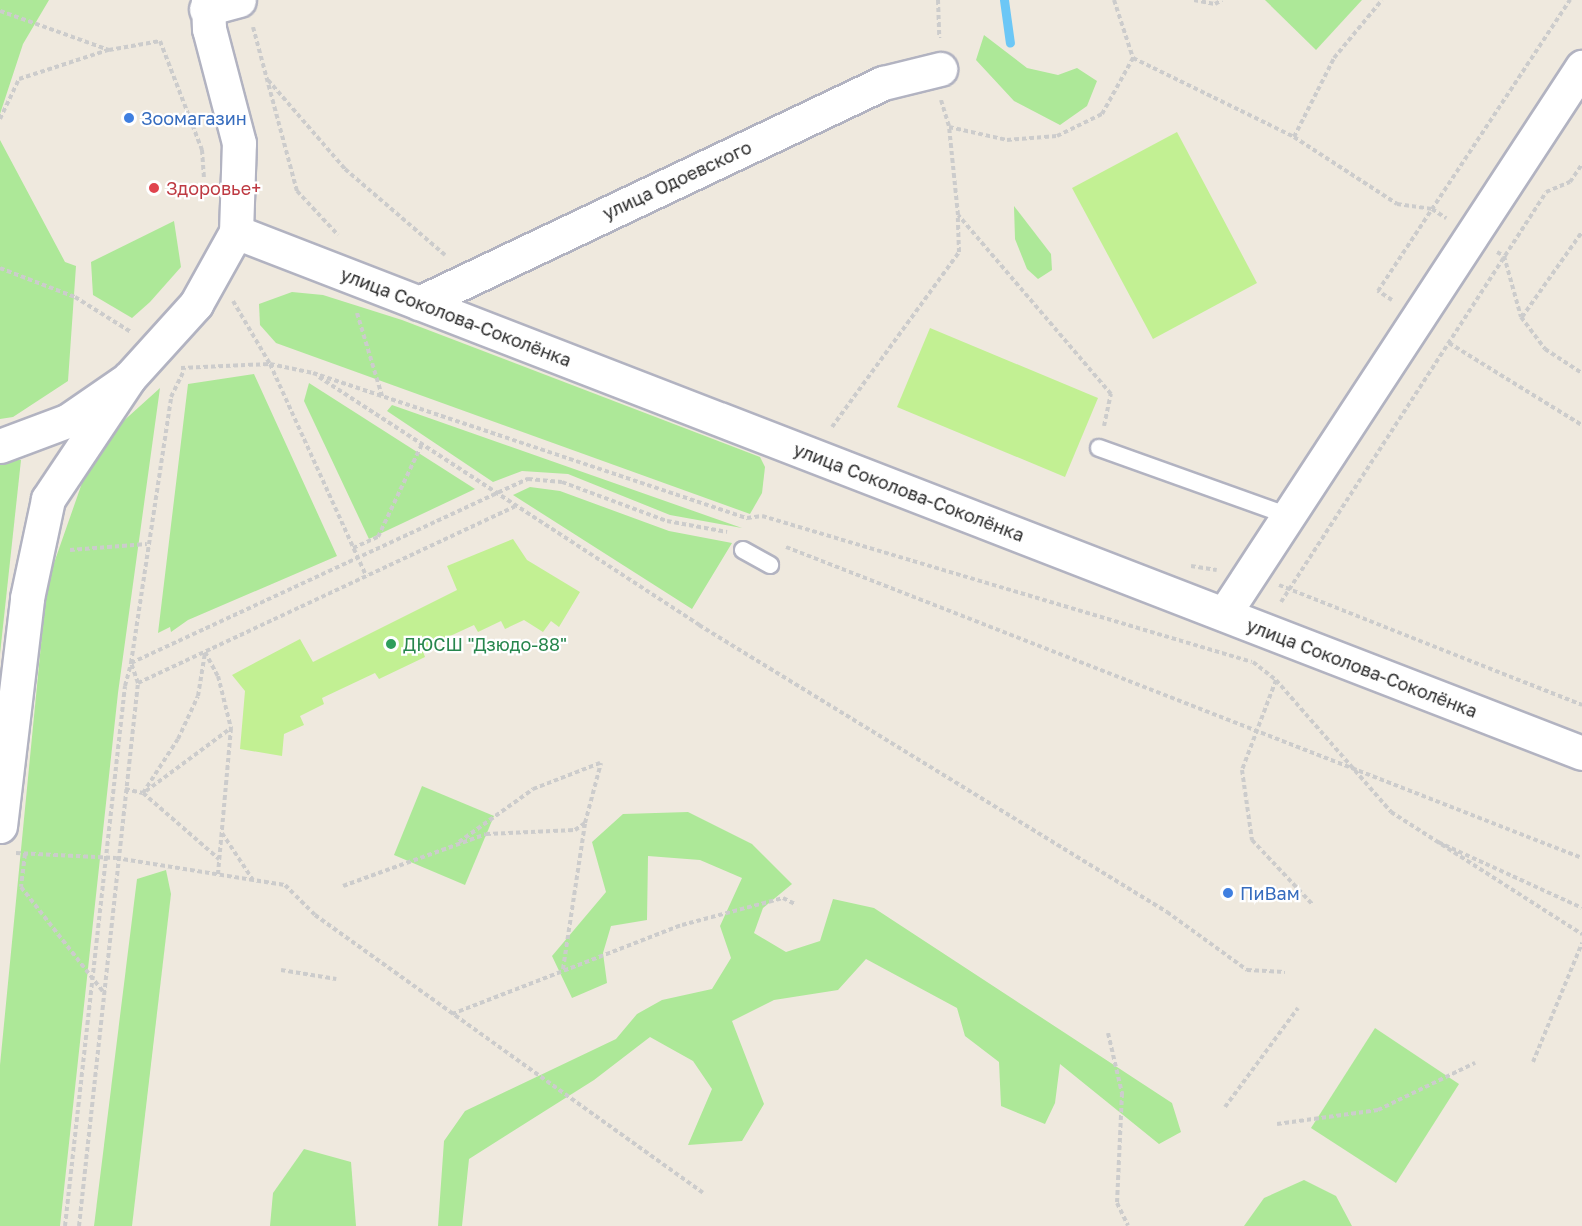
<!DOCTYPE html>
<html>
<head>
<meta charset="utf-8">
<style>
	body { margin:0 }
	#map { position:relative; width:1582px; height:1226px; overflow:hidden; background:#efe9de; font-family:"Golos Text",sans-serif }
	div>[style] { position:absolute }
	.green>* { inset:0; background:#ade898 }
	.pitch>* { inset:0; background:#c2f093 }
	.stream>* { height:9px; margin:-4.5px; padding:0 4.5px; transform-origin:4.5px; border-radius:4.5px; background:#6cc7f6 }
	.path>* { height:4px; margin-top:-2px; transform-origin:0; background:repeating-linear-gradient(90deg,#ccc 0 4.5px,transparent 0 7.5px) }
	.roads { filter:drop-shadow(2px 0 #b2b3c1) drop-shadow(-2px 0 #b2b3c1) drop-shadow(0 2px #b2b3c1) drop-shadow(0 -2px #b2b3c1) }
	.service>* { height:16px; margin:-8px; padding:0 8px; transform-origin:8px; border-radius:8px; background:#fff }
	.minor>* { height:33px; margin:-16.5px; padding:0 16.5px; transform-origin:16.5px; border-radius:16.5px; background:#fff }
	.tertiary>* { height:33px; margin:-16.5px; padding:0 16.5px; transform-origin:16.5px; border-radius:16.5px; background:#fff }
	.secondary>* { height:33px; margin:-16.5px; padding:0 16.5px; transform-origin:16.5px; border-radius:16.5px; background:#fff }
	.dots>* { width:16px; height:16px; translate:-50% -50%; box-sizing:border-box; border:3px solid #fff; border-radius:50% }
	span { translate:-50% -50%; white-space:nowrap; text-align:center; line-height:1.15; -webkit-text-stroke:4.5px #fff; paint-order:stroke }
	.shop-label { font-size:18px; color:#366cbe }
	.left { translate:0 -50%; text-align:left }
	.street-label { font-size:18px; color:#2c2c2c }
	.health-label { font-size:18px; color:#be3a42 }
	.leisure-label { font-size:18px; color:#27864d }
</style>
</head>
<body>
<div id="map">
	<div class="green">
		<div style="clip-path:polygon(0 0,49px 0,23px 44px,0 114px)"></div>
		<div style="clip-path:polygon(1265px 0,1362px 0,1316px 50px)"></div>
		<div style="clip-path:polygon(984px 35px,1027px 68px,1058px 75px,1077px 68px,1097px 81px,1087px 106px,1060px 125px,1014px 101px,976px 60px)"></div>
		<div style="clip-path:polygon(0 140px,65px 262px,76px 266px,68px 381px,13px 417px,0 419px)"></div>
		<div style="clip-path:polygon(1014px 206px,1051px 254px,1052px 270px,1038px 279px,1027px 269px,1015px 239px)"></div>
		<div style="clip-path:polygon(174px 221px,181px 267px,150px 302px,132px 318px,93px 295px,91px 262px)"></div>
		<div style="clip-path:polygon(292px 292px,323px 295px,402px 320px,760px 457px,765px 467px,762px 493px,750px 514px,276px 343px,260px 325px,259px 304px)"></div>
		<div style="clip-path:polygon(254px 374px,337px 556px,188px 620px,171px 632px,170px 627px,158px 633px,188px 384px)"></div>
		<div style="clip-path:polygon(309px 383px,475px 489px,369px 539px,304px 401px)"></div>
		<div style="clip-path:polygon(160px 388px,118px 693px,60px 1226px,0 1226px,0 1065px,47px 583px,82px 483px,119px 425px)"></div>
		<div style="clip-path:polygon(392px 405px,742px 528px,670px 515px,568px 474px,522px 471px,493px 482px,387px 411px)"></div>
		<div style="clip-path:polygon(0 460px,21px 460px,0 654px)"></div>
		<div style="clip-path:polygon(530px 487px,560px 491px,669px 531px,732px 543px,692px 609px,513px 495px)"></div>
		<div style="clip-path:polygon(422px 786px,494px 816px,465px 885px,394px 855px)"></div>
		<div style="clip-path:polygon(688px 812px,752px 844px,792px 884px,763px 908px,754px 933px,786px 952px,820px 941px,833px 899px,874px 908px,1172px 1103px,1181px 1132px,1159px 1144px,1060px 1064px,1055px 1103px,1045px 1124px,1001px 1106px,999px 1062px,965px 1036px,957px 1008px,866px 959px,838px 990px,774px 1000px,732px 1021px,764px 1104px,742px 1141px,688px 1145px,712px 1089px,693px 1061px,650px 1037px,594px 1080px,469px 1159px,462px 1226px,438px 1226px,444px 1141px,465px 1111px,616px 1039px,637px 1014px,662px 1000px,712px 989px,731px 958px,720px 926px,742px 878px,700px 860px,648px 856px,647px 920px,611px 926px,603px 953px,607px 983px,572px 998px,552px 956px,606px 892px,592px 842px,623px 814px)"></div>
		<div style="clip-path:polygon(166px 870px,171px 894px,132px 1226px,94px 1226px,137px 879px)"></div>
		<div style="clip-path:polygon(1375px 1028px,1459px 1084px,1396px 1183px,1311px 1128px)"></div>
		<div style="clip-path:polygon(304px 1149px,351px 1162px,356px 1226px,270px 1226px,273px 1193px)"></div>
		<div style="clip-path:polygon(1304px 1180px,1336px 1196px,1352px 1226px,1244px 1226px,1264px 1198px)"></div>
	</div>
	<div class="pitch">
		<div style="clip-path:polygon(1177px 132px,1257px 283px,1153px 339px,1072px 188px)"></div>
		<div style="clip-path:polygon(930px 328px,1098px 398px,1065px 477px,897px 407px)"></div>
		<div style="clip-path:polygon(513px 539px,527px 560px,580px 592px,559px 627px,551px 621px,543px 632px,524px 620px,505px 629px,501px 621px,478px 632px,474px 625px,422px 649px,425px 657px,379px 679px,375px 673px,322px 698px,324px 704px,300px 716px,304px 725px,284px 734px,282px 756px,240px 749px,245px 691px,232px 675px,300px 639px,313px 662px,457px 590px,447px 566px)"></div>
	</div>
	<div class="stream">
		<div style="left:1004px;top:0;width:43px;rotate:82.1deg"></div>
	</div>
	<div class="path">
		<div style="left:938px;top:0;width:38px;rotate:88deg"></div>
		<div style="left:1114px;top:0;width:61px;rotate:71.9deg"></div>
		<div style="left:1133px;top:58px;width:179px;rotate:26.1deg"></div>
		<div style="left:1294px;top:137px;width:123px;rotate:33deg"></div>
		<div style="left:1397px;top:204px;width:35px;rotate:8deg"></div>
		<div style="left:1432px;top:209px;width:17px;rotate:33deg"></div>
		<div style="left:1194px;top:0;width:21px;rotate:11deg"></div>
		<div style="left:1215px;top:4px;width:8px;rotate:-30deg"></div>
		<div style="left:0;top:11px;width:116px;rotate:19.7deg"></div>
		<div style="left:109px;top:50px;width:52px;rotate:-10deg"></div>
		<div style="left:160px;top:41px;width:117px;rotate:68.9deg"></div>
		<div style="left:202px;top:150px;width:30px;rotate:86deg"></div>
		<div style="left:253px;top:27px;width:170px;rotate:75deg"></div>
		<div style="left:297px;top:191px;width:60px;rotate:47deg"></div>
		<div style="left:268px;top:80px;width:118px;rotate:49.1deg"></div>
		<div style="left:345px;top:169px;width:132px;rotate:40.7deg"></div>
		<div style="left:941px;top:100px;width:27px;rotate:73deg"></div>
		<div style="left:0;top:119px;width:44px;rotate:-64.6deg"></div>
		<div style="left:19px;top:79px;width:94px;rotate:-18deg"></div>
		<div style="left:1294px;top:137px;width:89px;rotate:-63.1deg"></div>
		<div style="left:1334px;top:58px;width:75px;rotate:-50.4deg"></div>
		<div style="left:1497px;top:252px;width:8px;rotate:30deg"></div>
		<div style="left:1504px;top:256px;width:63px;rotate:74.4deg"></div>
		<div style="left:1521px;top:317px;width:40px;rotate:53deg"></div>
		<div style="left:1545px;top:349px;width:44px;rotate:33deg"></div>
		<div style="left:0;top:268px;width:80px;rotate:21.1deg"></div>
		<div style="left:75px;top:297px;width:66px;rotate:32deg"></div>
		<div style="left:1392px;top:300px;width:17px;rotate:-147deg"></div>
		<div style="left:1378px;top:291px;width:349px;rotate:-56.6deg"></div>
		<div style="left:233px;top:301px;width:73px;rotate:59.6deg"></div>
		<div style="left:270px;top:364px;width:233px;rotate:65.6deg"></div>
		<div style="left:357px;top:313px;width:87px;rotate:73.2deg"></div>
		<div style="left:1522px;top:317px;width:104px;rotate:-54.8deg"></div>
		<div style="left:1449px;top:343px;width:156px;rotate:31.7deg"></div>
		<div style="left:181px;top:368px;width:89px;rotate:-2.6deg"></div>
		<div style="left:270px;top:364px;width:44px;rotate:11.8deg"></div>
		<div style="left:313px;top:373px;width:458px;rotate:18.5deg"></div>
		<div style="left:747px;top:518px;width:15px;rotate:-8deg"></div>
		<div style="left:762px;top:516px;width:511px;rotate:16.59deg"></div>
		<div style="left:319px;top:377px;width:454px;rotate:33.1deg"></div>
		<div style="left:699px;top:625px;width:549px;rotate:31.52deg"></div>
		<div style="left:1167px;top:912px;width:99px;rotate:35.9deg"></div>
		<div style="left:1247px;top:970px;width:38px;rotate:3deg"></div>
		<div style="left:1104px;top:426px;width:33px;rotate:-78deg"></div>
		<div style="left:1111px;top:394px;width:235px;rotate:-130.5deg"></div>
		<div style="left:958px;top:215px;width:88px;rotate:-95.8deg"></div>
		<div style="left:949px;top:127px;width:59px;rotate:12.6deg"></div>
		<div style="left:1007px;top:140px;width:50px;rotate:-4.6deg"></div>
		<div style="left:1057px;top:136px;width:50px;rotate:-26.1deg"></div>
		<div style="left:1102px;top:114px;width:64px;rotate:-61deg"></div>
		<div style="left:832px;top:427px;width:216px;rotate:-54deg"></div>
		<div style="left:959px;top:252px;width:37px;rotate:-92deg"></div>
		<div style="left:786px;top:547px;width:855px;rotate:21.34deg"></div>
		<div style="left:353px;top:548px;width:27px;rotate:-24deg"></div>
		<div style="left:378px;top:537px;width:103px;rotate:-64.7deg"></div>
		<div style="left:70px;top:550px;width:77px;rotate:-4.5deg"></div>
		<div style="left:1191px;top:566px;width:26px;rotate:9deg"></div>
		<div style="left:1279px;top:585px;width:326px;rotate:21.6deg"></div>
		<div style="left:1281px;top:602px;width:488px;rotate:-57.1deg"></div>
		<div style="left:1546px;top:192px;width:26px;rotate:-23deg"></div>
		<div style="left:1570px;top:182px;width:22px;rotate:-56deg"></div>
		<div style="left:205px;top:652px;width:27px;rotate:62deg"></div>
		<div style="left:218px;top:676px;width:54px;rotate:76deg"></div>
		<div style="left:231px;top:728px;width:147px;rotate:95.1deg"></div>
		<div style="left:1253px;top:662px;width:29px;rotate:38deg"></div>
		<div style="left:1276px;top:680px;width:175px;rotate:48.9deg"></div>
		<div style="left:1391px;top:812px;width:227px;rotate:32.6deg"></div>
		<div style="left:1276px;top:680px;width:96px;rotate:110.7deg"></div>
		<div style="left:1242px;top:770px;width:71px;rotate:81.9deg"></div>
		<div style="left:1252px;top:840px;width:88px;rotate:46.8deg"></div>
		<div style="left:138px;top:683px;width:416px;rotate:-25.1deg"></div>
		<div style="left:125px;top:789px;width:18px;rotate:13deg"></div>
		<div style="left:143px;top:793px;width:101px;rotate:41deg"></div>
		<div style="left:146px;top:791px;width:106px;rotate:-36.5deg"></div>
		<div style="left:143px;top:793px;width:64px;rotate:-57.1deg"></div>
		<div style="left:178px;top:739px;width:47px;rotate:-65.1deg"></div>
		<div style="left:198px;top:696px;width:44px;rotate:-80.8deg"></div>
		<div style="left:222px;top:833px;width:56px;rotate:56.6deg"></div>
		<div style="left:459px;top:842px;width:91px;rotate:-35.6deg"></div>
		<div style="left:533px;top:789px;width:72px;rotate:-21.2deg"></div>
		<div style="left:1438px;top:842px;width:158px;rotate:24.6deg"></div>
		<div style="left:16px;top:853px;width:100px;rotate:2.9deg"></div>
		<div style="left:116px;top:858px;width:171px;rotate:9.1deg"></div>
		<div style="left:285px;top:885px;width:42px;rotate:45deg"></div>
		<div style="left:315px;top:915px;width:477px;rotate:35.6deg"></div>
		<div style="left:25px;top:854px;width:33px;rotate:97deg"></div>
		<div style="left:21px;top:887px;width:135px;rotate:51.9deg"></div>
		<div style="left:343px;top:886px;width:152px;rotate:-20deg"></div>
		<div style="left:486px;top:834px;width:89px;rotate:-2.6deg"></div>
		<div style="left:575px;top:830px;width:12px;rotate:-35deg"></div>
		<div style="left:585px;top:823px;width:62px;rotate:-75.1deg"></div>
		<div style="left:563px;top:969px;width:147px;rotate:-81.4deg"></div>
		<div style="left:281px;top:970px;width:56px;rotate:9.3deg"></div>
		<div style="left:452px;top:1014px;width:247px;rotate:-21.2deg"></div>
		<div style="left:682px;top:925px;width:105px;rotate:-15deg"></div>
		<div style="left:783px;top:898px;width:13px;rotate:27deg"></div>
		<div style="left:1108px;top:1033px;width:62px;rotate:76.9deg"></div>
		<div style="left:1122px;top:1093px;width:110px;rotate:92.6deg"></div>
		<div style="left:1117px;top:1203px;width:25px;rotate:64deg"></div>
		<div style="left:1533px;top:1062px;width:129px;rotate:-67.6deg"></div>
		<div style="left:1225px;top:1107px;width:123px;rotate:-53.6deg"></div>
		<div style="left:1277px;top:1124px;width:102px;rotate:-7.9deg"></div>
		<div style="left:1378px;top:1110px;width:108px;rotate:-25.9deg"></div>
		<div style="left:65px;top:1226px;width:543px;rotate:-83.66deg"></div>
		<div style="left:125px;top:686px;width:24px;rotate:-75deg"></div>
		<div style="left:131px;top:663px;width:438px;rotate:-24.9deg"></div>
		<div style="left:528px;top:479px;width:34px;rotate:5deg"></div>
		<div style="left:562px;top:482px;width:112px;rotate:20.4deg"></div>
		<div style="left:667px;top:521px;width:61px;rotate:10.4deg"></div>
		<div style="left:79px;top:1226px;width:546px;rotate:-83.8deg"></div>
		<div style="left:138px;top:683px;width:21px;rotate:-109deg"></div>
		<div style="left:131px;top:663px;width:269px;rotate:-81.4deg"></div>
		<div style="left:171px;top:397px;width:30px;rotate:-64deg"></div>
	</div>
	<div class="roads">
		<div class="service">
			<div style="left:1099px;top:448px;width:202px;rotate:19.7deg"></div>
			<div style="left:743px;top:550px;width:31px;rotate:29deg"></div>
		</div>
		<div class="minor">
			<div style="left:206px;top:9px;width:34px;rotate:-15deg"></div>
			<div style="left:236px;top:232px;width:1443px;rotate:21.16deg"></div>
			<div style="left:419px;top:303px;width:514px;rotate:-25.37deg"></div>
			<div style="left:883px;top:83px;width:59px;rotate:-13.8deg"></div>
			<div style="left:1224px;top:614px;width:654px;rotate:-56.8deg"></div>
		</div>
		<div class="tertiary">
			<div style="left:0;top:446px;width:72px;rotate:-20.5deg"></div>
			<div style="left:67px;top:421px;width:74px;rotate:-34.5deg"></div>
		</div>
		<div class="secondary">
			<div style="left:0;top:826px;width:230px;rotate:-83.2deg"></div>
			<div style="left:27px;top:598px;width:101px;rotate:-78deg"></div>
			<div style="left:48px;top:499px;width:146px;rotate:-56.2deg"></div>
			<div style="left:129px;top:378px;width:100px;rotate:-47.8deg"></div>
			<div style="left:196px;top:304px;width:82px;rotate:-60.9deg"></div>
			<div style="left:236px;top:232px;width:89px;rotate:-88.1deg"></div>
			<div style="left:239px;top:143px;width:118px;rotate:-104.7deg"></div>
			<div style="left:209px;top:29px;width:29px;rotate:-92deg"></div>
		</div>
	</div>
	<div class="dots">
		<div style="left:129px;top:118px;background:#3f7fe0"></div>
		<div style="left:154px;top:188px;background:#e0444e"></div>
		<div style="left:391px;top:644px;background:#2e9e5b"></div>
		<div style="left:1228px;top:893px;background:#3f7fe0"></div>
	</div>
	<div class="shop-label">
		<span class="left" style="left:141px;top:118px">Зоомагазин</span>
		<span class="left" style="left:1240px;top:893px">ПиВам</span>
	</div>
	<div class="street-label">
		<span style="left:677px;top:180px;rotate:-25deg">улица Одоевского</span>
		<span style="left:456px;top:317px;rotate:21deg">улица Соколова-Соколёнка</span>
		<span style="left:909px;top:492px;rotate:21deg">улица Соколова-Соколёнка</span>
		<span style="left:1362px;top:668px;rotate:21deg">улица Соколова-Соколёнка</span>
	</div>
	<div class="health-label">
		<span class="left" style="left:166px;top:188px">Здоровье+</span>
	</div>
	<div class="leisure-label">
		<span class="left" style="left:403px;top:644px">ДЮСШ "Дзюдо-88"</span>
	</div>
</div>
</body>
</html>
